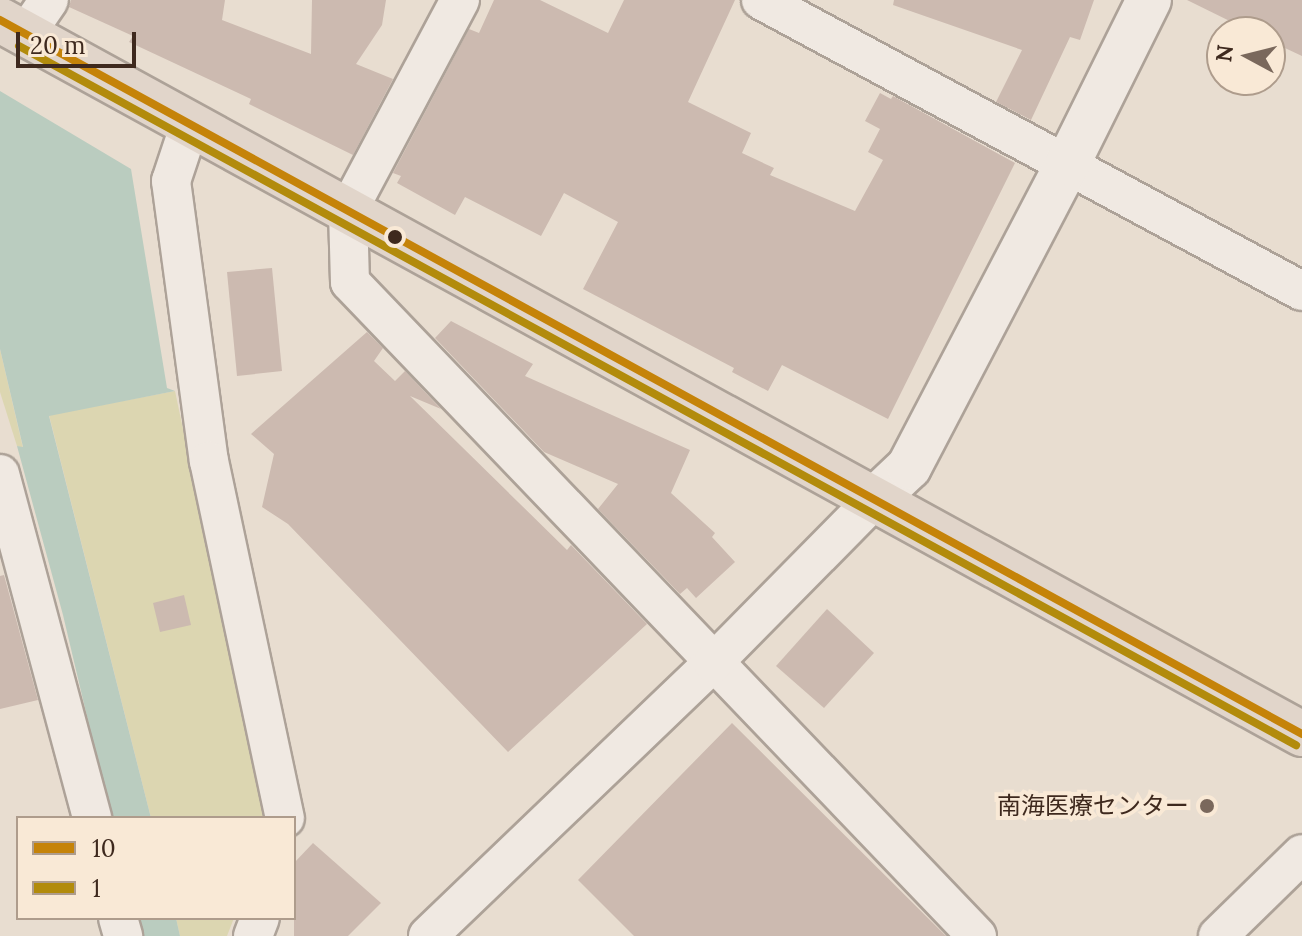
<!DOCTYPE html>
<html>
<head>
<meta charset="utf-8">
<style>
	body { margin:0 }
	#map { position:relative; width:1302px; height:936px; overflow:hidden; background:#e8ddd0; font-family:Lora,"Noto Sans JP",serif }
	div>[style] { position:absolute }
	.green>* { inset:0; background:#dcd6b1 }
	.water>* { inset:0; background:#baccbf }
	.building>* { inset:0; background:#ccbab0 }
	.roads { filter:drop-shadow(2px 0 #ada298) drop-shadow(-2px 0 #ada298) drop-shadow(0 2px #ada298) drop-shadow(0 -2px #ada298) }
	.minor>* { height:38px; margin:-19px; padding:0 19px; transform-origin:19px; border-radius:19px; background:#f0e9e2 }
	.tertiary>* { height:44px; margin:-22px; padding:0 22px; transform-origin:22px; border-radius:22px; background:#f0e9e2 }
	.trunk>* { height:44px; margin:-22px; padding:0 22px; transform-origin:22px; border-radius:22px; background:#e1d5ca }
	.bus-1>* { height:8px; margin:-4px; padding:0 4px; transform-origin:4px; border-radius:4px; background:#c58309 }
	.bus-2>* { height:8px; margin:-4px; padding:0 4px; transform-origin:4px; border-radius:4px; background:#b28b0c }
	.dots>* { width:22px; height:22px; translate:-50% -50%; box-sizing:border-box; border:4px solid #f9e9d6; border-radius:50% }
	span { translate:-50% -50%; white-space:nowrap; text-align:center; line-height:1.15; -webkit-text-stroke:8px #f9e9d6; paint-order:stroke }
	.poi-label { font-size:24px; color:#3e291e }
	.right { translate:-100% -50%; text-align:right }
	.legend { position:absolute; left:16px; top:816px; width:280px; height:104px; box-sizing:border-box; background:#f9e9d6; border:2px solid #ae9c8c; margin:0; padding:10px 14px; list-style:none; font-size:24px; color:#3e291e }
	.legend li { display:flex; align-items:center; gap:16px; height:40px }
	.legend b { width:40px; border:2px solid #ae9c8c }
	.north { position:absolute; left:1206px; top:16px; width:80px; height:80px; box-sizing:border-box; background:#f9e9d6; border:2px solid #ae9c8c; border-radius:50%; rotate:277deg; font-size:22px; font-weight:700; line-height:32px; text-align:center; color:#3e291e }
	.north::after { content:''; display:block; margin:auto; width:28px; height:36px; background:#7a685c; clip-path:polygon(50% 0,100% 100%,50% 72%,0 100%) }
	.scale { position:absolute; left:16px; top:32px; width:120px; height:36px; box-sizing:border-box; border:4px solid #3e291e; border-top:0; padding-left:10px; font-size:24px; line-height:28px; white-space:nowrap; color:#3e291e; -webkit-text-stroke:6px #f9e9d6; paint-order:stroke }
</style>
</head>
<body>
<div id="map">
	<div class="green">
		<div style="clip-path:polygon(0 349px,23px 448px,17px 446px,0 392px)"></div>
		<div style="clip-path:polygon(175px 391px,265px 818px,151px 818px,49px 415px)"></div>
		<div style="clip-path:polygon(176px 918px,234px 918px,227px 936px,180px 936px)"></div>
	</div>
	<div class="water">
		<div style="clip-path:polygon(0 91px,131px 169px,167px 388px,175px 391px,49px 416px,151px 818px,111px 818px,63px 615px,17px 446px,23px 447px,0 349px)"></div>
		<div style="clip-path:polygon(136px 918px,176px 918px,180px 936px,141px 936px)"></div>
	</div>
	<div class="building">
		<div style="clip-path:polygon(71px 0,225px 0,222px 20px,311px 54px,312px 0,386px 0,382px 25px,356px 64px,393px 79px,353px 155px,249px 104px,251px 99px,129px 42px,133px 36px,69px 7px)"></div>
		<div style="clip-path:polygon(494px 0,540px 0,608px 33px,624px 0,735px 0,688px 102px,751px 133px,742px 153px,774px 168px,770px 175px,855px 211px,883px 160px,868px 152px,880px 129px,865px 121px,880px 93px,891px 99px,893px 96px,1015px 163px,888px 419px,782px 365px,768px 391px,732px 372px,734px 368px,583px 289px,618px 222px,564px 193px,541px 236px,465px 197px,455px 215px,397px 183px,401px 176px,393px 173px,469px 29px,479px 33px)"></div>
		<div style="clip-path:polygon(894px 0,1094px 0,1080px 40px,1070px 37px,1031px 120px,996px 102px,1022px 50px,893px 5px)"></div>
		<div style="clip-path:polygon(1187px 0,1302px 0,1302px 56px,1270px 41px,1270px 32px,1252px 32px)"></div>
		<div style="clip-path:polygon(272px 268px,282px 371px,237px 376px,227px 272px)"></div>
		<div style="clip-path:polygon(451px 321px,533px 364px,525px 376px,690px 450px,671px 493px,715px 533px,712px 537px,735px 562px,696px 598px,687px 588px,680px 594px,598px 509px,618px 484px,544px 452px,435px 338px)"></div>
		<div style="clip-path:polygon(367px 332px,383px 348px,374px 361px,395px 381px,405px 371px,441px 409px,410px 396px,567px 550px,571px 545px,647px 624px,508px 752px,288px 524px,262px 507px,274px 454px,251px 434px)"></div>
		<div style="clip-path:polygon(4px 575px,38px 700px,0 709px,0 576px)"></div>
		<div style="clip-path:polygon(184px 595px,191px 625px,160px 632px,153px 603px)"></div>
		<div style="clip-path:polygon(827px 609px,874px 653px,824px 708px,776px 666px)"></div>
		<div style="clip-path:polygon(732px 723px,945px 935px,947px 936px,634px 936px,578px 880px)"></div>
		<div style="clip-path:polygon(313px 843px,381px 903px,348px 936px,294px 936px,294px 863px)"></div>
	</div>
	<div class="roads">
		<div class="minor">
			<div style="left:460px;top:0;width:239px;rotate:118deg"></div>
			<div style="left:348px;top:211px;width:71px;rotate:88.4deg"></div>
			<div style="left:350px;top:282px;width:906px;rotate:46.21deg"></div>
			<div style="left:761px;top:0;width:614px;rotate:28.28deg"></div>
			<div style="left:25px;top:35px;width:42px;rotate:-55.6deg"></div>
			<div style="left:190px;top:124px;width:60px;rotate:108.4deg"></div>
			<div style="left:171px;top:181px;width:283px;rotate:82.3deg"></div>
			<div style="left:209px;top:461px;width:365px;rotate:78deg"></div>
			<div style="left:0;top:474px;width:356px;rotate:75deg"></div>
			<div style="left:118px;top:918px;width:19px;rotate:74deg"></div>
			<div style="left:253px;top:936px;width:19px;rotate:-69deg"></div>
			<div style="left:428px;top:936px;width:395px;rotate:-43.8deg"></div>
			<div style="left:713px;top:663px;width:229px;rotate:-45.4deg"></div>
			<div style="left:1218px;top:936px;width:117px;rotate:-44.3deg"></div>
		</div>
		<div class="tertiary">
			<div style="left:874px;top:500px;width:48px;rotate:-43.3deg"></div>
			<div style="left:909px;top:467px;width:343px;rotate:-62.4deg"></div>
			<div style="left:1068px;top:163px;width:182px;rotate:-63.6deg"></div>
		</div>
		<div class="trunk">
			<div style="left:0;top:20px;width:1485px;rotate:28.74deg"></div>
		</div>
	</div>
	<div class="bus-1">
		<div style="left:0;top:20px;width:1485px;rotate:28.74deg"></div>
	</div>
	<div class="bus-2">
		<div style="left:19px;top:46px;width:1456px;rotate:28.7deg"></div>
	</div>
	<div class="dots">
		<div style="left:395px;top:237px;background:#3e291e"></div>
		<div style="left:1207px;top:806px;background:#7a685c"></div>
	</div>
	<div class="poi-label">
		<span class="right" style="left:1189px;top:806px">南海医療センター</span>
	</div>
	<ul class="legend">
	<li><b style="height:10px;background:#c58309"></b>10</li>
	<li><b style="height:10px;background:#b28b0c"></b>1</li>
	</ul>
	<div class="north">N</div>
	<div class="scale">20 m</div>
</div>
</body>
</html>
